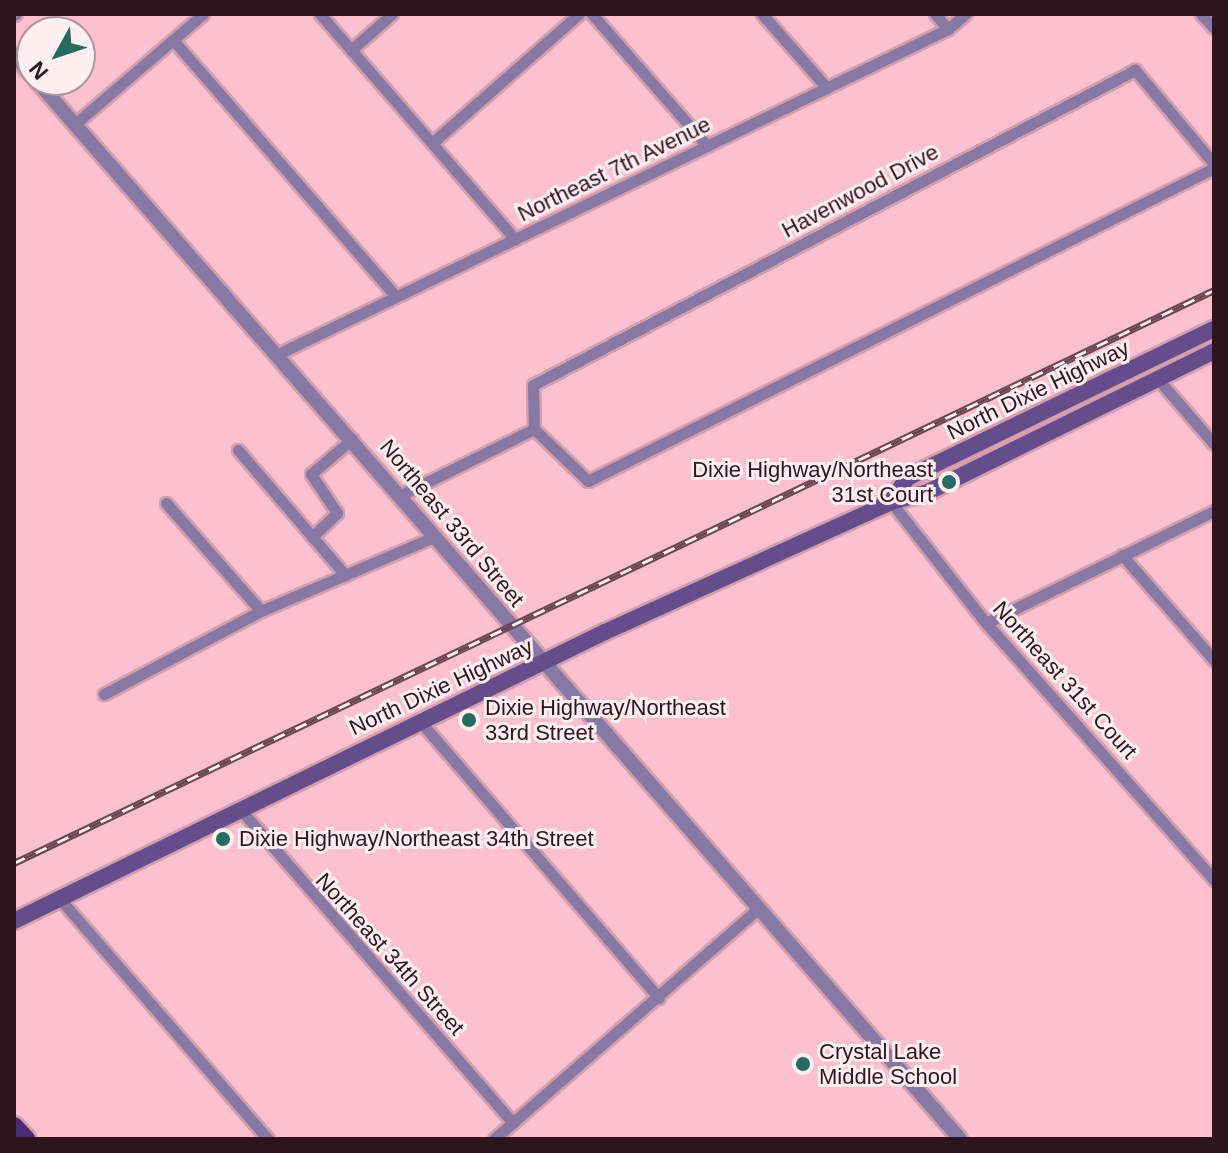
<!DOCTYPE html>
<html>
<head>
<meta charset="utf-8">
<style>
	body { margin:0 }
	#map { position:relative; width:1228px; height:1153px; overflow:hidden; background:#fcc0d1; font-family:Arial,sans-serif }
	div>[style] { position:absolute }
	.roads { filter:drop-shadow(2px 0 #d39ead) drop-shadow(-2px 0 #d39ead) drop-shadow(0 2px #d39ead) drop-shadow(0 -2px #d39ead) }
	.minor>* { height:11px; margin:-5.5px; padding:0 5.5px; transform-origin:5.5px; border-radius:5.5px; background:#8779a3 }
	.tertiary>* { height:14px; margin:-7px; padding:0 7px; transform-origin:7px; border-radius:7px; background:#8779a3 }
	.secondary>* { height:16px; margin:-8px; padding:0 8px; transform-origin:8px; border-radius:8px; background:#644d8a }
	.primary>* { height:18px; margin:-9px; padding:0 9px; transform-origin:9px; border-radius:9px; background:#4b2c77 }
	.rail>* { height:7px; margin-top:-3.5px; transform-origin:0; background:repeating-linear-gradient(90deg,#ffeff3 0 12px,#694651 0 24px); box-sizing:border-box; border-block:2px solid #694651 }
	.dots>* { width:22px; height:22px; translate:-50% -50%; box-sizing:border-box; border:4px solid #ffeff3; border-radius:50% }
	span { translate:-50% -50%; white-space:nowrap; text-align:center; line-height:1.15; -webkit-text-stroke:6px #ffeff3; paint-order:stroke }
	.street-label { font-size:22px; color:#2e141d }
	.poi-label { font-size:22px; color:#2e141d }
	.right { translate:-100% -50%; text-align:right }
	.left { translate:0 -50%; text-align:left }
	.frame { position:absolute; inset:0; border:16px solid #2e141d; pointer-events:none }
	.north { position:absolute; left:16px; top:16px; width:80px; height:80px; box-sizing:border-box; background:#ffeff3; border:2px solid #ab979d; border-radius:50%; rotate:230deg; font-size:22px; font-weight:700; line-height:32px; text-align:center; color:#2e141d }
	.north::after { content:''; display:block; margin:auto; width:28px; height:36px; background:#266b5f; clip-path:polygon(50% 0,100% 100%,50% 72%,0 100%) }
</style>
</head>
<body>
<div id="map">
	<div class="roads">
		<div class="minor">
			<div style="left:320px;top:14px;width:298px;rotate:49.1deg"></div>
			<div style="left:592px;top:14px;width:175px;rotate:48.9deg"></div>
			<div style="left:762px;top:14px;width:98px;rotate:48.7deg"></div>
			<div style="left:935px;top:14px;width:20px;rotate:49deg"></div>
			<div style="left:1201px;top:14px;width:19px;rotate:47deg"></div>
			<div style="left:14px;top:15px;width:2px;rotate:-27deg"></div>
			<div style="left:173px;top:40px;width:338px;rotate:49deg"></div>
			<div style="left:351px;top:50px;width:55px;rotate:-41.3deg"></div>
			<div style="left:75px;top:124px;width:169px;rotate:-40.7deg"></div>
			<div style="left:432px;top:143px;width:196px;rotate:-41.3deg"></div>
			<div style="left:1214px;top:164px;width:123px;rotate:-130deg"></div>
			<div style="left:1135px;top:70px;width:679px;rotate:152.38deg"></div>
			<div style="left:533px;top:385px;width:44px;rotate:88.7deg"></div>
			<div style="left:534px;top:429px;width:75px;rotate:43.9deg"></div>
			<div style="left:588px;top:481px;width:700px;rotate:-26.57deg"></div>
			<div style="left:278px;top:354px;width:745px;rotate:-25.88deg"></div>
			<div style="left:948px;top:29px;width:23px;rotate:-41deg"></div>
			<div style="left:1157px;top:378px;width:87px;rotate:49.2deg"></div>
			<div style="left:238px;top:450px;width:165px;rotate:49.4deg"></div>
			<div style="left:401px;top:495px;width:148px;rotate:-26.4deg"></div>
			<div style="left:891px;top:502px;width:154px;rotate:51.9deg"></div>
			<div style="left:986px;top:623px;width:344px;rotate:48.4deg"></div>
			<div style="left:166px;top:503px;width:144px;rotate:48.7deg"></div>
			<div style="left:312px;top:537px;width:35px;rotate:-44deg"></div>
			<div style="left:337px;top:513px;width:47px;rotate:-123.7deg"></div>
			<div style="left:311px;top:474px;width:54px;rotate:-40.5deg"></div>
			<div style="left:1122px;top:555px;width:140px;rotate:48.8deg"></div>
			<div style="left:986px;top:623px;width:254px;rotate:-26.2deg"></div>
			<div style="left:104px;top:694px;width:178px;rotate:-27.9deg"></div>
			<div style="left:261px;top:611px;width:190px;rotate:-23.2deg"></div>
			<div style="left:419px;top:720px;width:367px;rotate:49.2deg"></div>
			<div style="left:240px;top:809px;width:416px;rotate:49deg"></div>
			<div style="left:60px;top:899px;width:318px;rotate:49.1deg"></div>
			<div style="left:494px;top:1139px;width:352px;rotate:-41.1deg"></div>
		</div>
		<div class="tertiary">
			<div style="left:14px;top:55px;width:27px;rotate:48deg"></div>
			<div style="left:36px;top:80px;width:1405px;rotate:48.89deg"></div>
		</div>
		<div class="secondary">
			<div style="left:891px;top:502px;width:29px;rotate:-56deg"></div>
			<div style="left:907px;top:478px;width:341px;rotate:-25.9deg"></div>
			<div style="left:14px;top:921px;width:658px;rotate:-26.06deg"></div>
			<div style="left:605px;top:632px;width:314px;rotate:-24.4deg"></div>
			<div style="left:891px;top:502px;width:38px;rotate:-15deg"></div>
			<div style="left:928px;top:492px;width:319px;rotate:-26.2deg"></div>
		</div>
		<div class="primary">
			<div style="left:14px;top:1126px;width:18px;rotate:47deg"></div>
		</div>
	</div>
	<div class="rail">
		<div style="left:14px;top:863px;width:1330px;rotate:-25.52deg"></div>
	</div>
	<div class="dots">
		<div style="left:949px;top:482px;background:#266b5f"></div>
		<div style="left:469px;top:720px;background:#266b5f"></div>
		<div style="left:223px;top:839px;background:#266b5f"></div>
		<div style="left:803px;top:1064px;background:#266b5f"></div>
	</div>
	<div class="street-label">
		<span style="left:614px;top:169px;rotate:-26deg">Northeast 7th Avenue</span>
		<span style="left:860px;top:191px;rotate:-28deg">Havenwood Drive</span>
		<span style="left:1038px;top:390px;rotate:-26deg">North Dixie Highway</span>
		<span style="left:452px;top:523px;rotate:50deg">Northeast 33rd Street</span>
		<span style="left:1065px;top:680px;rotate:48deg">Northeast 31st Court</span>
		<span style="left:441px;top:687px;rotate:-25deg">North Dixie Highway</span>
		<span style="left:390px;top:954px;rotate:48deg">Northeast 34th Street</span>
	</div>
	<div class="poi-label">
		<span class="right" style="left:933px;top:482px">Dixie Highway/Northeast<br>31st Court</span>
		<span class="left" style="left:485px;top:720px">Dixie Highway/Northeast<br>33rd Street</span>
		<span class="left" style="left:239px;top:839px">Dixie Highway/Northeast 34th Street</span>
		<span class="left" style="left:819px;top:1064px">Crystal Lake<br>Middle School</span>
	</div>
	<div class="frame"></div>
	<div class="north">N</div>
</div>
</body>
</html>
